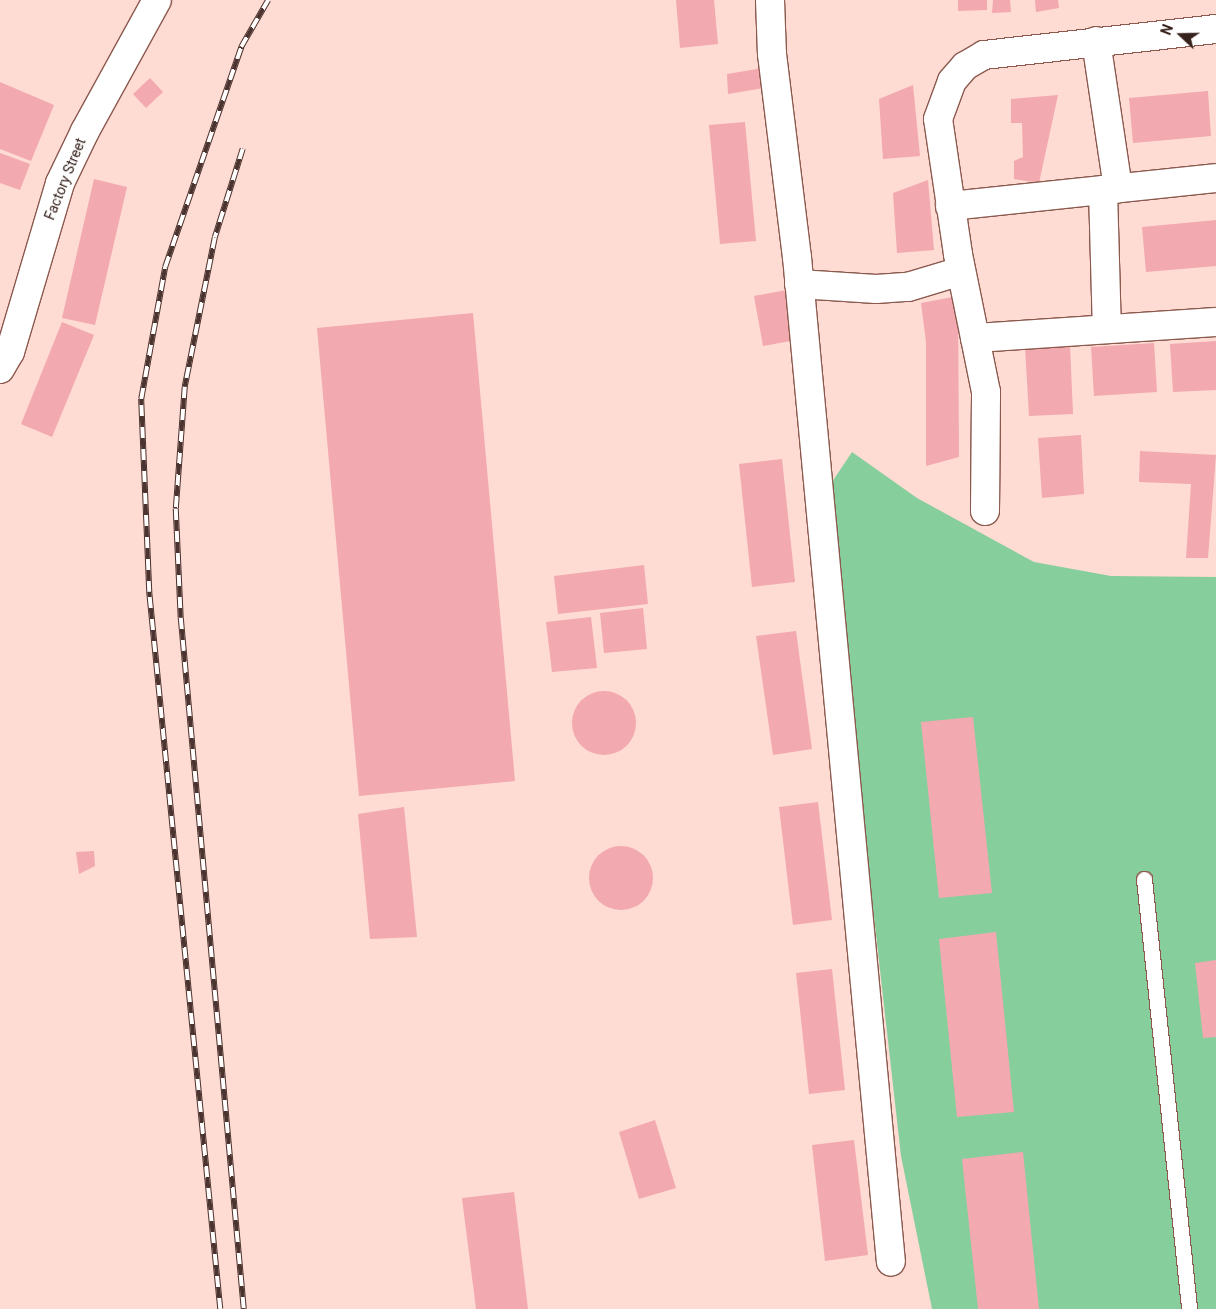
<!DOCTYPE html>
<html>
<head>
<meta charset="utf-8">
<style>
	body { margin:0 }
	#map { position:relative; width:1216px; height:1309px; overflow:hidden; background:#fedbd3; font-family:Roboto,sans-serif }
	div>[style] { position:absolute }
	.green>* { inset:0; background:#87ce9d }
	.building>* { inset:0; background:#f3a9b0 }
	.round { border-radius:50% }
	.roads { filter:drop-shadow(1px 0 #8b594e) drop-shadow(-1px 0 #8b594e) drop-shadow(0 1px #8b594e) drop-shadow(0 -1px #8b594e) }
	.service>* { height:15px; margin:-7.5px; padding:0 7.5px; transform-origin:7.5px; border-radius:7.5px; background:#fff }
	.minor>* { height:28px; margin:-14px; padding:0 14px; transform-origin:14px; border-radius:14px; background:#fff }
	.rail>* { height:5.5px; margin-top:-2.75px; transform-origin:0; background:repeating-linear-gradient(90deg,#fff 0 11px,#4b342f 0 22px); box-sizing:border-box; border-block:1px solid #4b342f }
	span { translate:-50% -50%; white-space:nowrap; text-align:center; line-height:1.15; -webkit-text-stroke:4px #fff; paint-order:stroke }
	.street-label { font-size:14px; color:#36211c }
	.north { position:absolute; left:1156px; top:10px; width:50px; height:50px; -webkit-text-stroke:4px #fff; paint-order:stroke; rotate:291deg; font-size:14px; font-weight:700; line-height:20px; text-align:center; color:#36211c }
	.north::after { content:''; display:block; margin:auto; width:18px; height:22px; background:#36211c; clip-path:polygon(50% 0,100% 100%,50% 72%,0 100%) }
</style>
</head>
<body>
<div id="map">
	<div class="green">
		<div style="clip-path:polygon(852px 452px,917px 498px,1034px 562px,1111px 576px,1216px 577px,1216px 1309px,932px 1309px,901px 1156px,826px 491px)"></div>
	</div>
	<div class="building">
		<div style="clip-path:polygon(676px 0,714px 0,718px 44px,680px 48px)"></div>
		<div style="clip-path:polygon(958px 0,987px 0,987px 10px,958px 11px)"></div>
		<div style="clip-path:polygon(993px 0,1010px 0,1011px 12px,992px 13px)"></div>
		<div style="clip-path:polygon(1035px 0,1058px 0,1059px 8px,1036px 12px)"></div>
		<div style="clip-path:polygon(763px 68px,764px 88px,728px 94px,727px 74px)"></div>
		<div style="clip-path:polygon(150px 78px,163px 92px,146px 108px,133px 94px)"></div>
		<div style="clip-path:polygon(0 82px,54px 105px,31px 161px,0 149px)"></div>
		<div style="clip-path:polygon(913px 85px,920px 156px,883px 159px,879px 99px)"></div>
		<div style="clip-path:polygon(1208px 91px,1211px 136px,1133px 143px,1129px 98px)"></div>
		<div style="clip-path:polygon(1058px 95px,1039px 183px,1014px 179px,1014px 161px,1023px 157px,1022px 123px,1011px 123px,1011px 99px)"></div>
		<div style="clip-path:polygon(745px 122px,756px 241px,720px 244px,709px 125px)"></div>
		<div style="clip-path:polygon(0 153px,30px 164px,20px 190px,0 183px)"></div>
		<div style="clip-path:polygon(94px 179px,127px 187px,95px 325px,62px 318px)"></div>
		<div style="clip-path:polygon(928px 180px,934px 250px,897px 253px,893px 193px)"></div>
		<div style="clip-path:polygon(1216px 220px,1216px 266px,1146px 272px,1142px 227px)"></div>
		<div style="clip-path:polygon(787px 290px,796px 340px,763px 346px,754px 296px)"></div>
		<div style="clip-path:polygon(958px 296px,959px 457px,926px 466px,926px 342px,921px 303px)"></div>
		<div style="clip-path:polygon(473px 313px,515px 781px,359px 796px,317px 328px)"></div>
		<div style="clip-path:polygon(62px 322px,94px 335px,52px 437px,21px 424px)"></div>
		<div style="clip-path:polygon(1216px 341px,1216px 390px,1173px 392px,1170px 344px)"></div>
		<div style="clip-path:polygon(1154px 343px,1157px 392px,1094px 396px,1091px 347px)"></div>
		<div style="clip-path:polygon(1070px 345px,1073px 414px,1029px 416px,1025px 347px)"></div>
		<div style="clip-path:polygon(1081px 435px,1084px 494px,1042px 498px,1038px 438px)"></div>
		<div style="clip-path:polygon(1140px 451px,1216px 455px,1208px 558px,1186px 558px,1191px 484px,1139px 482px)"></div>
		<div style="clip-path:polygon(782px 459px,795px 582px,752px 587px,739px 464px)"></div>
		<div style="clip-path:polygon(644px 565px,648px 604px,558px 614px,554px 576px)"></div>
		<div style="clip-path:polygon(643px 608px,647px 649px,604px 653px,600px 613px)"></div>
		<div style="clip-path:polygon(591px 617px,597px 668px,552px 672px,546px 622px)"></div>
		<div style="clip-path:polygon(796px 631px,812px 749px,773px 755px,756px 636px)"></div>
		<div class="round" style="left:572px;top:691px;width:64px;height:64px"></div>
		<div style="clip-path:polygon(973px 717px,992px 893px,939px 898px,921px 722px)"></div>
		<div style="clip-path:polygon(818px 802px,832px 920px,793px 925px,779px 807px)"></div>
		<div style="clip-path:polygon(404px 807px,417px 937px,370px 939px,358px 814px)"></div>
		<div class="round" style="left:589px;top:846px;width:64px;height:64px"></div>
		<div style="clip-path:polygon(94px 851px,95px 866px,79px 874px,76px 852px)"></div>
		<div style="clip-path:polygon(996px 932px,1014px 1112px,957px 1117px,939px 939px)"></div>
		<div style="clip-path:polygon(1216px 960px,1216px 1037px,1203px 1038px,1195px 963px)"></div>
		<div style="clip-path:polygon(832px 969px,845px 1090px,809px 1094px,796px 973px)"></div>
		<div style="clip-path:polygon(655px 1120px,676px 1188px,639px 1199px,619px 1132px)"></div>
		<div style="clip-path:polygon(854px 1140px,868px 1255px,825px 1261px,812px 1145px)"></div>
		<div style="clip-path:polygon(1023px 1152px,1039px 1309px,978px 1309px,962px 1159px)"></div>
		<div style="clip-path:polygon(514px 1192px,528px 1309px,476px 1309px,462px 1198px)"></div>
	</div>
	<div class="roads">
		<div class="service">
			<div style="left:1144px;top:879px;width:432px;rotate:84deg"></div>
		</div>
		<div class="minor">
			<div style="left:770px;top:0;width:54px;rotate:87.9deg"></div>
			<div style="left:772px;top:54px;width:205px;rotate:83deg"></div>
			<div style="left:797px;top:257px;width:1009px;rotate:84.66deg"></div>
			<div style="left:1096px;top:41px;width:149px;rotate:81.5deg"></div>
			<div style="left:1103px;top:190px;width:139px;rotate:88.4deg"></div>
			<div style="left:950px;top:206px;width:267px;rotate:-6deg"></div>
			<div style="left:799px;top:284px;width:77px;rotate:3.7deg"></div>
			<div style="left:876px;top:289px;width:32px;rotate:-4deg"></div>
			<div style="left:908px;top:287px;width:55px;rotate:-16.8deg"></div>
			<div style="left:975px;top:338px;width:242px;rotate:-3.8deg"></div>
			<div style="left:0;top:369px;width:20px;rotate:-60deg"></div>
			<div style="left:10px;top:352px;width:176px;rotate:-73.5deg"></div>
			<div style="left:60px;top:183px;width:58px;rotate:-64.3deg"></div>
			<div style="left:85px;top:131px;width:149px;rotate:-61.2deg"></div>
			<div style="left:985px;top:511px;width:119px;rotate:-89.5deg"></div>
			<div style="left:986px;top:392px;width:141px;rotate:-101.5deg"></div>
			<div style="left:958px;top:254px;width:136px;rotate:-98.4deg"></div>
			<div style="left:938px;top:119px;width:40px;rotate:-69.8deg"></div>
			<div style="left:952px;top:81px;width:20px;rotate:-49deg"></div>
			<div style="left:965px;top:66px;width:22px;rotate:-30deg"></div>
			<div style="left:984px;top:55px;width:233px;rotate:-6.4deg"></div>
		</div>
	</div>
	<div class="rail">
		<div style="left:243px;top:149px;width:93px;rotate:107.5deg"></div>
		<div style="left:215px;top:238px;width:152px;rotate:101.4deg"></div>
		<div style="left:185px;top:387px;width:122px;rotate:94.2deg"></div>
		<div style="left:176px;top:509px;width:109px;rotate:87.4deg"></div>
		<div style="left:181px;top:618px;width:694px;rotate:84.79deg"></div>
		<div style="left:220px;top:1309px;width:721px;rotate:-95.66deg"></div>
		<div style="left:149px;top:592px;width:193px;rotate:-92.4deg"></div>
		<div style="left:141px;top:399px;width:134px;rotate:-79.7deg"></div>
		<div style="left:165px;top:267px;width:233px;rotate:-70.9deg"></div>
		<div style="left:241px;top:47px;width:54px;rotate:-60.1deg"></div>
	</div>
	<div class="street-label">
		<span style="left:65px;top:179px;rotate:-68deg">Factory Street</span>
	</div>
	<div class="north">N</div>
</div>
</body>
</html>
